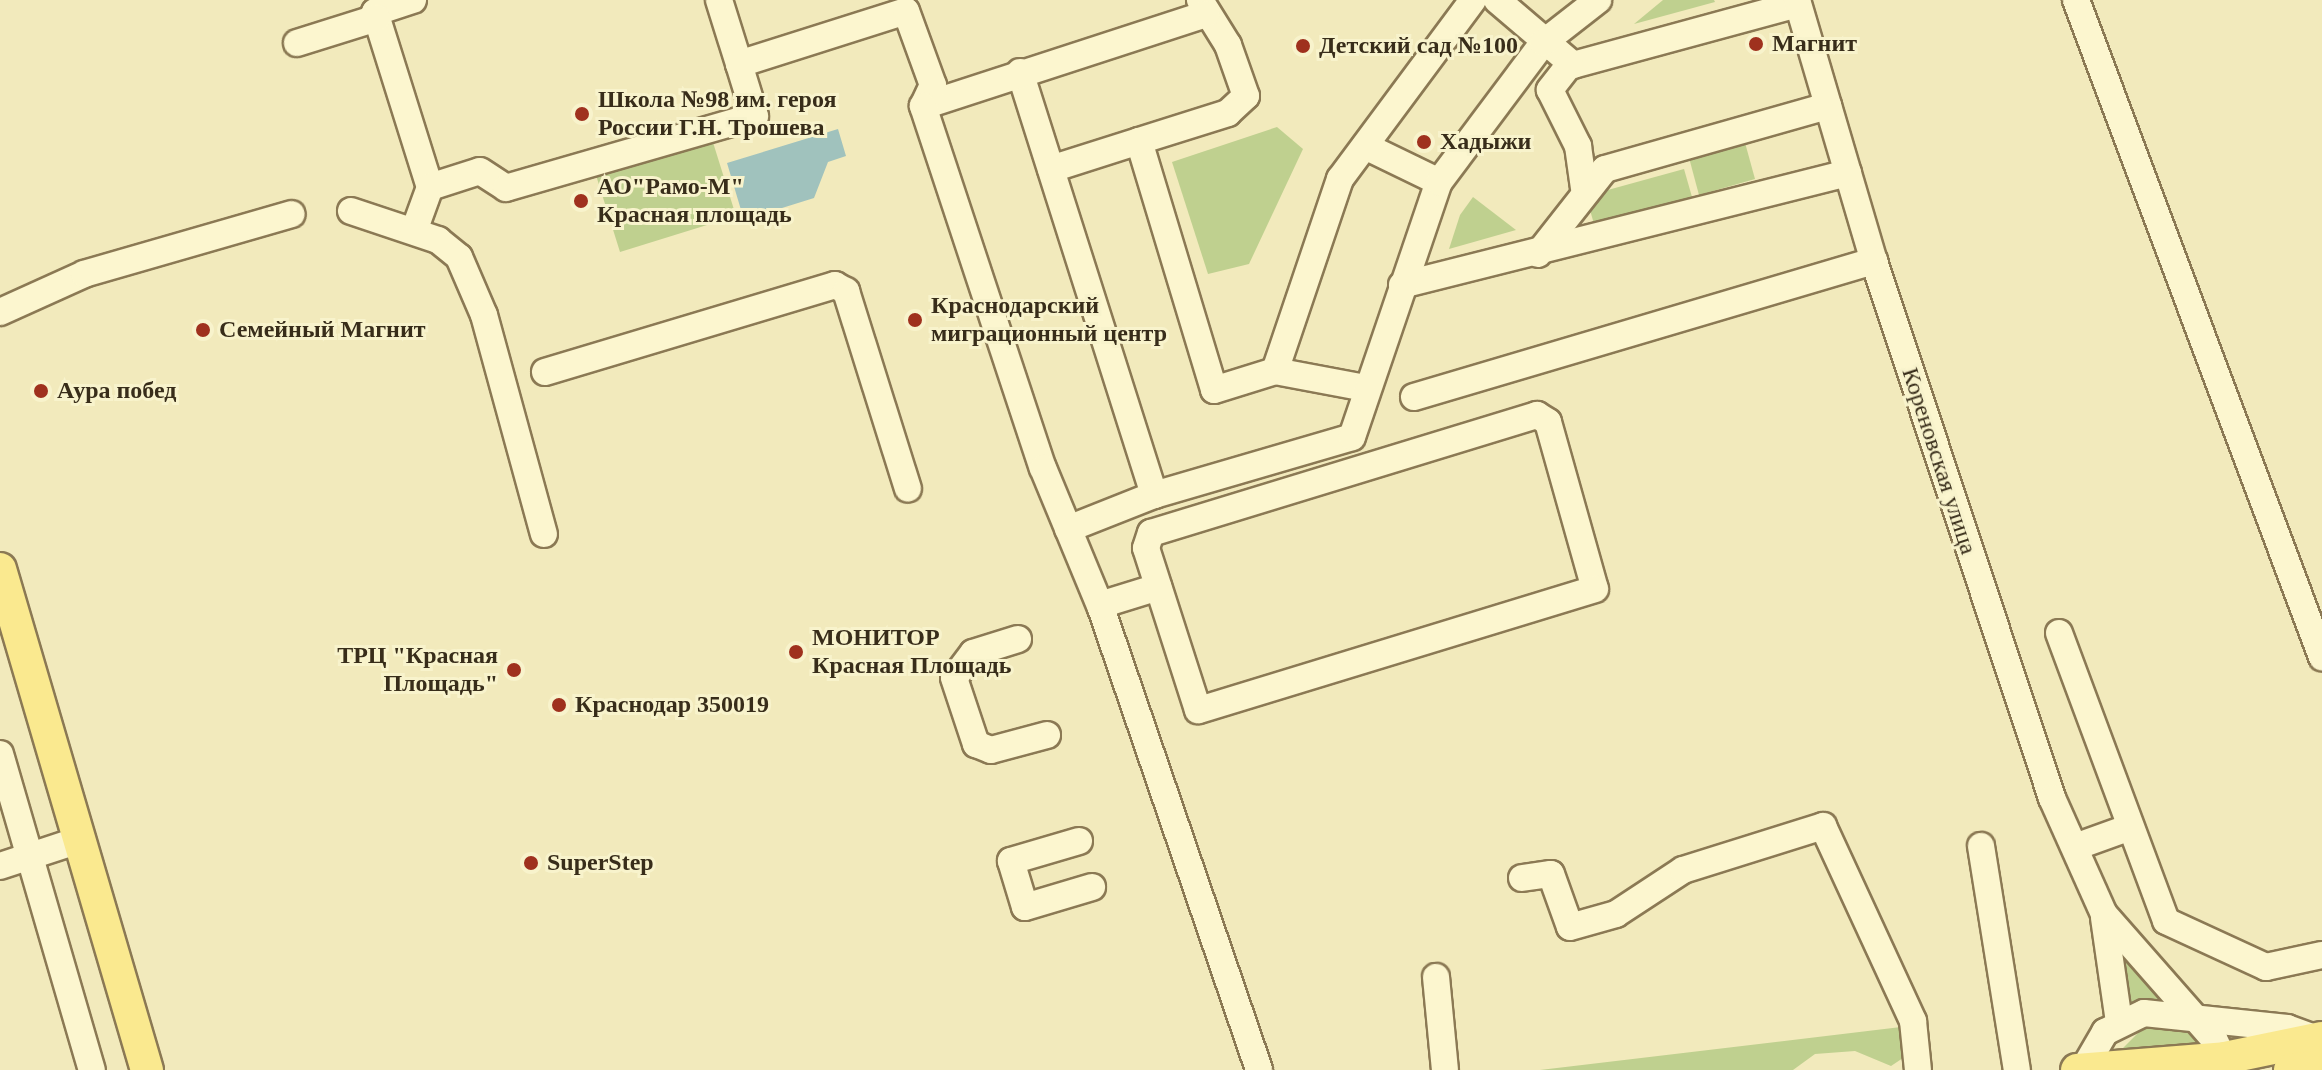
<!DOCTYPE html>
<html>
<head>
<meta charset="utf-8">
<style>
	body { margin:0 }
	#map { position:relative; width:2322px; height:1070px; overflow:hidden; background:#f2eabc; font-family:"Times New Roman",serif }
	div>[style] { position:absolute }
	.green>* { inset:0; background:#bfd08f }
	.water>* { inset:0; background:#a0c2bd }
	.roads { filter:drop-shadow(2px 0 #8b7954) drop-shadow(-2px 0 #8b7954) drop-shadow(0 2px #8b7954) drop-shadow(0 -2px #8b7954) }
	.minor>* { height:26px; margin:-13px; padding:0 13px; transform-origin:13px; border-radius:13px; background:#fcf6cf }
	.major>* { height:32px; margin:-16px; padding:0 16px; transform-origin:16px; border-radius:16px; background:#fae98f }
	.dots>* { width:22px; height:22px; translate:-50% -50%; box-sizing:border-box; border:4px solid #f8f3cc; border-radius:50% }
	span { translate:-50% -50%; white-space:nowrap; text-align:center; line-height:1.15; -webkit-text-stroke:6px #f8f3cc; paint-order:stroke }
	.poi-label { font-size:24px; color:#382d1a; font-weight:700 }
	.left { translate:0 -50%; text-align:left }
	.right { translate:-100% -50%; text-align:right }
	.street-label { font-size:24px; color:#382d1a }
</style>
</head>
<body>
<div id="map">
	<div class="green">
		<div style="clip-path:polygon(1663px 0,1714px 0,1715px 2px,1634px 24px)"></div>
		<div style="clip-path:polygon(1277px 127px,1303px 149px,1249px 264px,1208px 274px,1172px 162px)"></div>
		<div style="clip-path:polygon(711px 136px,736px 216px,620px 252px,595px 172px)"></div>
		<div style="clip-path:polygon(1744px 139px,1755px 179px,1699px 195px,1688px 154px)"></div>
		<div style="clip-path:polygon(1684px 169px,1692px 197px,1594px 224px,1586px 196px)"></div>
		<div style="clip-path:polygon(1473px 197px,1516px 230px,1449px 249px,1460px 215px)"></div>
		<div style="clip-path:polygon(2110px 933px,2172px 1003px,2122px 1013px)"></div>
		<div style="clip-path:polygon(2147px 1024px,2183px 1027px,2206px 1051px,2114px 1057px)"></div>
		<div style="clip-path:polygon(1901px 1027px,1909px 1054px,1891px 1066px,1855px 1051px,1815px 1054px,1793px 1070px,1540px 1070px)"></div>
	</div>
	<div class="water">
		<div style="clip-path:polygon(838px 129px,846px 156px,828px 162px,814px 198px,744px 220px,727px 163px)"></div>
	</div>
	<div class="roads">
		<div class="minor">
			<div style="left:413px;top:0;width:40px;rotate:162deg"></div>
			<div style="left:375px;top:12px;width:183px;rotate:72.6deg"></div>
			<div style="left:719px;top:0;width:67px;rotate:72.6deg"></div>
			<div style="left:1200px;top:0;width:53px;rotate:58.1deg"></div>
			<div style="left:1228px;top:45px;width:54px;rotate:70.6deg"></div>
			<div style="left:1246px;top:96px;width:25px;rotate:137deg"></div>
			<div style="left:1228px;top:113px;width:93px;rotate:162.5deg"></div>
			<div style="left:1139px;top:141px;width:260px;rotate:73.2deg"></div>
			<div style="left:1214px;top:390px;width:64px;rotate:-17.3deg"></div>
			<div style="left:1275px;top:371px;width:203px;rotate:-71.3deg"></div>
			<div style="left:1340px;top:179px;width:223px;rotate:-53.4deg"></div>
			<div style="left:1497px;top:0;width:100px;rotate:40.5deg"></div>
			<div style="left:1573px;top:65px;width:233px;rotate:-15.2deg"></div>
			<div style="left:1797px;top:0;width:272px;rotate:73.6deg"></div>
			<div style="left:1874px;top:261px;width:566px;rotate:71.66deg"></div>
			<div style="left:2052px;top:798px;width:127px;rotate:65.9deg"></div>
			<div style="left:2104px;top:914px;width:167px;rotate:48.7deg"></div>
			<div style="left:2214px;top:1039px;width:34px;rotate:64deg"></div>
			<div style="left:2076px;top:0;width:702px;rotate:69.47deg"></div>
			<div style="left:297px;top:43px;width:84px;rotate:-17.4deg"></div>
			<div style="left:1570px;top:64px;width:33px;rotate:128deg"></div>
			<div style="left:1550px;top:90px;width:63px;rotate:63.4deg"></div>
			<div style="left:1578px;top:146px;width:42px;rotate:81.9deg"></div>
			<div style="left:1020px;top:72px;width:444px;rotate:72.4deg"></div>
			<div style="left:923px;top:106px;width:298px;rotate:-18deg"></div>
			<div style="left:1365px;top:146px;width:82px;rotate:25.9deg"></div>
			<div style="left:1051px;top:169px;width:92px;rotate:-17.7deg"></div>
			<div style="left:351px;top:211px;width:92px;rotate:18.4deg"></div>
			<div style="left:438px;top:240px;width:27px;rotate:39deg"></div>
			<div style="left:459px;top:257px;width:63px;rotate:66.7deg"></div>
			<div style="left:484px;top:315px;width:227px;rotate:74.7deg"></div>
			<div style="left:414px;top:231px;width:47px;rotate:-70deg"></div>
			<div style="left:430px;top:187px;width:52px;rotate:-17.7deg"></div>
			<div style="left:480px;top:171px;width:31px;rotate:33deg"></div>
			<div style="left:506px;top:188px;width:259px;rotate:-16.1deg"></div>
			<div style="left:755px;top:116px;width:54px;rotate:-107.1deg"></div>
			<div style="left:739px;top:64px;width:175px;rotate:-17.6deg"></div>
			<div style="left:906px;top:11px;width:79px;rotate:70deg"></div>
			<div style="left:933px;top:85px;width:23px;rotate:115deg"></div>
			<div style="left:923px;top:106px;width:381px;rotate:71.7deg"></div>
			<div style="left:1043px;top:468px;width:152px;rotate:67.5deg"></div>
			<div style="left:1101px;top:608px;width:488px;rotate:71.1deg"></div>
			<div style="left:1538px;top:254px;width:108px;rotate:-51.8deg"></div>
			<div style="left:1605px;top:169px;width:232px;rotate:-15.8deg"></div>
			<div style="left:1402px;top:285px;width:460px;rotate:-14.1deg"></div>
			<div style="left:0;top:312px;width:92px;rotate:-24.3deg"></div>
			<div style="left:84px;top:274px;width:216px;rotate:-16.1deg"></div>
			<div style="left:1275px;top:371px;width:92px;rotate:10.7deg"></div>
			<div style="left:545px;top:372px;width:303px;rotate:-16.7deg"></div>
			<div style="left:835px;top:285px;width:13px;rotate:29deg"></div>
			<div style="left:846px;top:291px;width:207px;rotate:72.6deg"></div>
			<div style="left:1414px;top:397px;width:480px;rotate:-16.5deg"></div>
			<div style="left:1537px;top:415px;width:13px;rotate:32deg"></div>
			<div style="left:1548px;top:422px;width:173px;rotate:74.3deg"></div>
			<div style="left:1595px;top:589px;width:415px;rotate:163deg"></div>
			<div style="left:1198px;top:710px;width:170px;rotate:-107.8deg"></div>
			<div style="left:1146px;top:548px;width:16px;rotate:-72deg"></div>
			<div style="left:1151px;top:533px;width:404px;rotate:-17deg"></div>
			<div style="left:1068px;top:529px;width:92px;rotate:-21.6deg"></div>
			<div style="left:1154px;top:495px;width:206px;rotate:-16.3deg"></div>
			<div style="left:1352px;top:437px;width:269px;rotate:-71.2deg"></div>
			<div style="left:1439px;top:182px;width:174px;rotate:-53.2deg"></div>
			<div style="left:1543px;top:43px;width:70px;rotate:-38deg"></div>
			<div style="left:1100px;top:605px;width:61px;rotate:-17.2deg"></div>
			<div style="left:2059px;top:633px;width:307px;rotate:69.6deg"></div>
			<div style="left:2166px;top:921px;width:110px;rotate:24.7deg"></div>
			<div style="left:2266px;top:967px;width:57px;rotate:-12.1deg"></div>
			<div style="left:1018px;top:639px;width:47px;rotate:162.7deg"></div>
			<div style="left:973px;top:653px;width:31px;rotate:127deg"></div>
			<div style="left:954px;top:678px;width:70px;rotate:71.6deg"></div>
			<div style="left:976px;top:744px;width:16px;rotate:22deg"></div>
			<div style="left:991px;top:750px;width:58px;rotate:-15deg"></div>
			<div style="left:0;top:754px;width:329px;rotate:73.8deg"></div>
			<div style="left:1079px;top:841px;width:71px;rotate:163.6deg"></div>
			<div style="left:1011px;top:861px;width:48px;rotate:73.1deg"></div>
			<div style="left:1025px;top:907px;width:70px;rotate:-16.6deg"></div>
			<div style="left:1981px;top:846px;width:227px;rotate:80.9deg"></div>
			<div style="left:2075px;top:847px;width:59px;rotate:-19.7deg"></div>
			<div style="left:0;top:866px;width:71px;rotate:-18.2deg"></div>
			<div style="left:1522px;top:878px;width:29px;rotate:-8deg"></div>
			<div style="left:1551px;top:874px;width:56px;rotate:70.3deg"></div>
			<div style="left:1570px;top:927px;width:48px;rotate:-15.8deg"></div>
			<div style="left:1616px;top:914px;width:80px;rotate:-33.3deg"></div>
			<div style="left:1683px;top:870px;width:147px;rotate:-17.4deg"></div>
			<div style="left:1823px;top:826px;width:215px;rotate:65.2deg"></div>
			<div style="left:1913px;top:1021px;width:49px;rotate:84.2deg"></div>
			<div style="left:2104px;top:918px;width:105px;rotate:81.8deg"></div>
			<div style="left:1436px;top:977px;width:93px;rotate:84.5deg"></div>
			<div style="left:2083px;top:1070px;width:44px;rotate:-59.9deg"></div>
			<div style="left:2105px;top:1032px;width:43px;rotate:-26deg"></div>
			<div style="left:2144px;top:1013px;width:144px;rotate:6deg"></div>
			<div style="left:2287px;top:1028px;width:32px;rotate:20deg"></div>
		</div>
		<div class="major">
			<div style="left:0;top:569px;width:522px;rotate:73.65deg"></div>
			<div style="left:2077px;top:1070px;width:148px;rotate:-4.6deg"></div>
			<div style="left:2225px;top:1058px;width:99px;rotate:-11.7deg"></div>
			<div style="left:2290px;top:1070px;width:32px;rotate:-7deg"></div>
		</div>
	</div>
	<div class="dots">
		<div style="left:1756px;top:44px;background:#9f311e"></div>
		<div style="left:1303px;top:46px;background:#9f311e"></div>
		<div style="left:582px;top:114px;background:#9f311e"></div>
		<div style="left:1424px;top:142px;background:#9f311e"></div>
		<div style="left:581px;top:201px;background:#9f311e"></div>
		<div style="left:915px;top:320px;background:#9f311e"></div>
		<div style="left:203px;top:330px;background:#9f311e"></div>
		<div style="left:41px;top:391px;background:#9f311e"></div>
		<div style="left:796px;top:652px;background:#9f311e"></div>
		<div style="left:514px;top:670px;background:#9f311e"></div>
		<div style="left:559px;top:705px;background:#9f311e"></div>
		<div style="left:531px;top:863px;background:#9f311e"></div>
	</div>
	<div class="poi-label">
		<span class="left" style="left:1772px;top:44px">Магнит</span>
		<span class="left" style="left:1319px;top:46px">Детский сад №100</span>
		<span class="left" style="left:598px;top:114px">Школа №98 им. героя<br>России Г.Н. Трошева</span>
		<span class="left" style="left:1440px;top:142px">Хадыжи</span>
		<span class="left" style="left:597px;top:201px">АО"Рамо-М"<br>Красная площадь</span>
		<span class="left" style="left:931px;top:320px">Краснодарский<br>миграционный центр</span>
		<span class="left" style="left:219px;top:330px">Семейный Магнит</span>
		<span class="left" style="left:57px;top:391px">Аура побед</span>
		<span class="left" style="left:812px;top:652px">МОНИТОР<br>Красная Площадь</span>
		<span class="right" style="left:498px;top:670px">ТРЦ "Красная<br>Площадь"</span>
		<span class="left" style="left:575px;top:705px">Краснодар 350019</span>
		<span class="left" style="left:547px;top:863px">SuperStep</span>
	</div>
	<div class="street-label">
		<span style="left:1939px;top:461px;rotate:72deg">Кореновская улица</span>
	</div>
</div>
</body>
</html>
